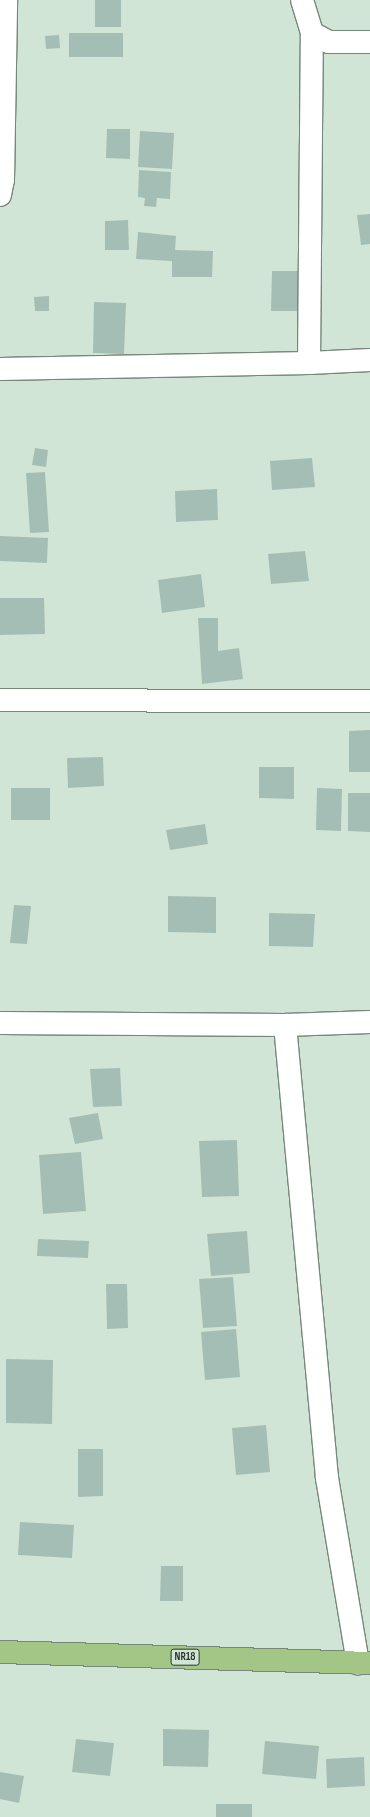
<!DOCTYPE html>
<html>
<head>
<meta charset="utf-8">
<style>
	body { margin:0 }
	#map { position:relative; width:370px; height:1817px; overflow:hidden; background:#d1e5d6; font-family:"Sofia Sans Condensed",sans-serif }
	div>[style] { position:absolute }
	.building>* { inset:0; background:#a5beb5 }
	.roads { filter:drop-shadow(1px 0 #75887a) drop-shadow(-1px 0 #75887a) drop-shadow(0 1px #75887a) drop-shadow(0 -1px #75887a) }
	.street>* { height:22px; margin:-11px; padding:0 11px; transform-origin:11px; border-radius:11px; background:#fff }
	.primary>* { height:22px; margin:-11px; padding:0 11px; transform-origin:11px; border-radius:11px; background:#a3c686 }
	span { translate:-50% -50%; white-space:nowrap; text-align:center; line-height:1.15; -webkit-text-stroke:4px #d1e5d6; paint-order:stroke }
	.shield-label span { padding:1px 3px; background:#d1e5d6; border:1px solid; border-radius:3px; -webkit-text-stroke-width:0 }
	.shield-label { font-size:11px; color:#2c332e; font-weight:700 }
</style>
</head>
<body>
<div id="map">
	<div class="building">
		<div style="clip-path:polygon(95px 0,121px 0,121px 27px,95px 27px)"></div>
		<div style="clip-path:polygon(69px 33px,123px 33px,123px 57px,69px 57px)"></div>
		<div style="clip-path:polygon(59px 35px,60px 48px,46px 49px,45px 36px)"></div>
		<div style="clip-path:polygon(107px 129px,130px 129px,130px 159px,106px 158px)"></div>
		<div style="clip-path:polygon(140px 131px,174px 133px,172px 169px,138px 167px)"></div>
		<div style="clip-path:polygon(139px 170px,171px 172px,170px 199px,157px 198px,156px 207px,144px 206px,145px 198px,138px 197px)"></div>
		<div style="clip-path:polygon(370px 214px,370px 244px,361px 245px,357px 215px)"></div>
		<div style="clip-path:polygon(128px 220px,129px 250px,105px 250px,105px 221px)"></div>
		<div style="clip-path:polygon(138px 232px,176px 236px,175px 250px,213px 251px,212px 277px,172px 277px,172px 261px,136px 259px)"></div>
		<div style="clip-path:polygon(272px 271px,298px 271px,298px 311px,271px 311px)"></div>
		<div style="clip-path:polygon(49px 296px,49px 311px,35px 311px,34px 297px)"></div>
		<div style="clip-path:polygon(94px 302px,126px 303px,124px 354px,93px 353px)"></div>
		<div style="clip-path:polygon(35px 448px,48px 450px,46px 467px,32px 465px)"></div>
		<div style="clip-path:polygon(312px 458px,315px 487px,272px 490px,270px 461px)"></div>
		<div style="clip-path:polygon(45px 472px,49px 532px,30px 533px,26px 473px)"></div>
		<div style="clip-path:polygon(217px 489px,218px 520px,176px 522px,175px 491px)"></div>
		<div style="clip-path:polygon(0 536px,48px 538px,47px 563px,0 561px)"></div>
		<div style="clip-path:polygon(305px 551px,309px 581px,271px 584px,268px 554px)"></div>
		<div style="clip-path:polygon(201px 574px,205px 607px,162px 613px,158px 580px)"></div>
		<div style="clip-path:polygon(0 598px,44px 598px,45px 634px,0 635px)"></div>
		<div style="clip-path:polygon(198px 618px,218px 618px,218px 651px,239px 648px,243px 679px,202px 684px)"></div>
		<div style="clip-path:polygon(370px 730px,370px 772px,349px 772px,349px 731px)"></div>
		<div style="clip-path:polygon(103px 757px,104px 786px,68px 788px,67px 758px)"></div>
		<div style="clip-path:polygon(259px 767px,294px 767px,294px 799px,259px 798px)"></div>
		<div style="clip-path:polygon(11px 788px,50px 788px,50px 820px,11px 820px)"></div>
		<div style="clip-path:polygon(317px 788px,342px 789px,341px 831px,316px 830px)"></div>
		<div style="clip-path:polygon(348px 793px,370px 793px,370px 832px,348px 831px)"></div>
		<div style="clip-path:polygon(205px 824px,208px 844px,170px 850px,166px 830px)"></div>
		<div style="clip-path:polygon(168px 896px,216px 897px,216px 933px,168px 932px)"></div>
		<div style="clip-path:polygon(14px 905px,31px 906px,27px 944px,10px 943px)"></div>
		<div style="clip-path:polygon(269px 913px,315px 914px,313px 947px,269px 946px)"></div>
		<div style="clip-path:polygon(120px 1068px,122px 1106px,93px 1107px,90px 1069px)"></div>
		<div style="clip-path:polygon(98px 1113px,103px 1139px,75px 1144px,69px 1118px)"></div>
		<div style="clip-path:polygon(237px 1140px,239px 1196px,202px 1197px,199px 1141px)"></div>
		<div style="clip-path:polygon(81px 1152px,86px 1211px,43px 1214px,39px 1155px)"></div>
		<div style="clip-path:polygon(247px 1231px,250px 1273px,211px 1276px,207px 1234px)"></div>
		<div style="clip-path:polygon(38px 1239px,89px 1241px,88px 1258px,37px 1256px)"></div>
		<div style="clip-path:polygon(233px 1277px,237px 1326px,203px 1328px,199px 1279px)"></div>
		<div style="clip-path:polygon(106px 1284px,127px 1284px,128px 1328px,107px 1329px)"></div>
		<div style="clip-path:polygon(236px 1329px,240px 1377px,205px 1380px,201px 1332px)"></div>
		<div style="clip-path:polygon(6px 1359px,53px 1360px,52px 1424px,6px 1423px)"></div>
		<div style="clip-path:polygon(266px 1425px,270px 1472px,236px 1475px,232px 1428px)"></div>
		<div style="clip-path:polygon(78px 1449px,103px 1449px,103px 1496px,78px 1497px)"></div>
		<div style="clip-path:polygon(20px 1522px,74px 1525px,72px 1558px,18px 1555px)"></div>
		<div style="clip-path:polygon(161px 1566px,183px 1566px,183px 1601px,160px 1601px)"></div>
		<div style="clip-path:polygon(163px 1729px,209px 1730px,208px 1767px,163px 1766px)"></div>
		<div style="clip-path:polygon(76px 1739px,114px 1743px,110px 1776px,72px 1772px)"></div>
		<div style="clip-path:polygon(265px 1741px,319px 1746px,316px 1779px,262px 1774px)"></div>
		<div style="clip-path:polygon(364px 1757px,365px 1786px,327px 1788px,326px 1759px)"></div>
		<div style="clip-path:polygon(0 1772px,24px 1776px,19px 1803px,0 1799px)"></div>
		<div style="clip-path:polygon(216px 1804px,252px 1804px,252px 1817px,216px 1817px)"></div>
	</div>
	<div class="roads">
		<div class="street">
			<div style="left:302px;top:0;width:34px;rotate:73deg"></div>
			<div style="left:312px;top:33px;width:19px;rotate:28deg"></div>
			<div style="left:329px;top:42px;width:41px"></div>
			<div style="left:0;top:195px;width:15px;rotate:-79deg"></div>
			<div style="left:3px;top:180px;width:180px;rotate:-89deg"></div>
			<div style="left:309px;top:363px;width:330px;rotate:-89.5deg"></div>
			<div style="left:0;top:369px;width:309px;rotate:-1.1deg"></div>
			<div style="left:309px;top:363px;width:61px;rotate:-2.8deg"></div>
			<div style="left:0;top:700px;width:370px;rotate:0.2deg"></div>
			<div style="left:0;top:1023px;width:285px;rotate:0.4deg"></div>
			<div style="left:285px;top:1025px;width:85px;rotate:-2deg"></div>
			<div style="left:285px;top:1025px;width:455px;rotate:84.7deg"></div>
			<div style="left:327px;top:1478px;width:188px;rotate:80.5deg"></div>
		</div>
		<div class="primary">
			<div style="left:0;top:1652px;width:370px;rotate:1.7deg"></div>
		</div>
	</div>
	<div class="shield-label">
		<span style="left:185px;top:1657px">NR18</span>
	</div>
</div>
</body>
</html>
